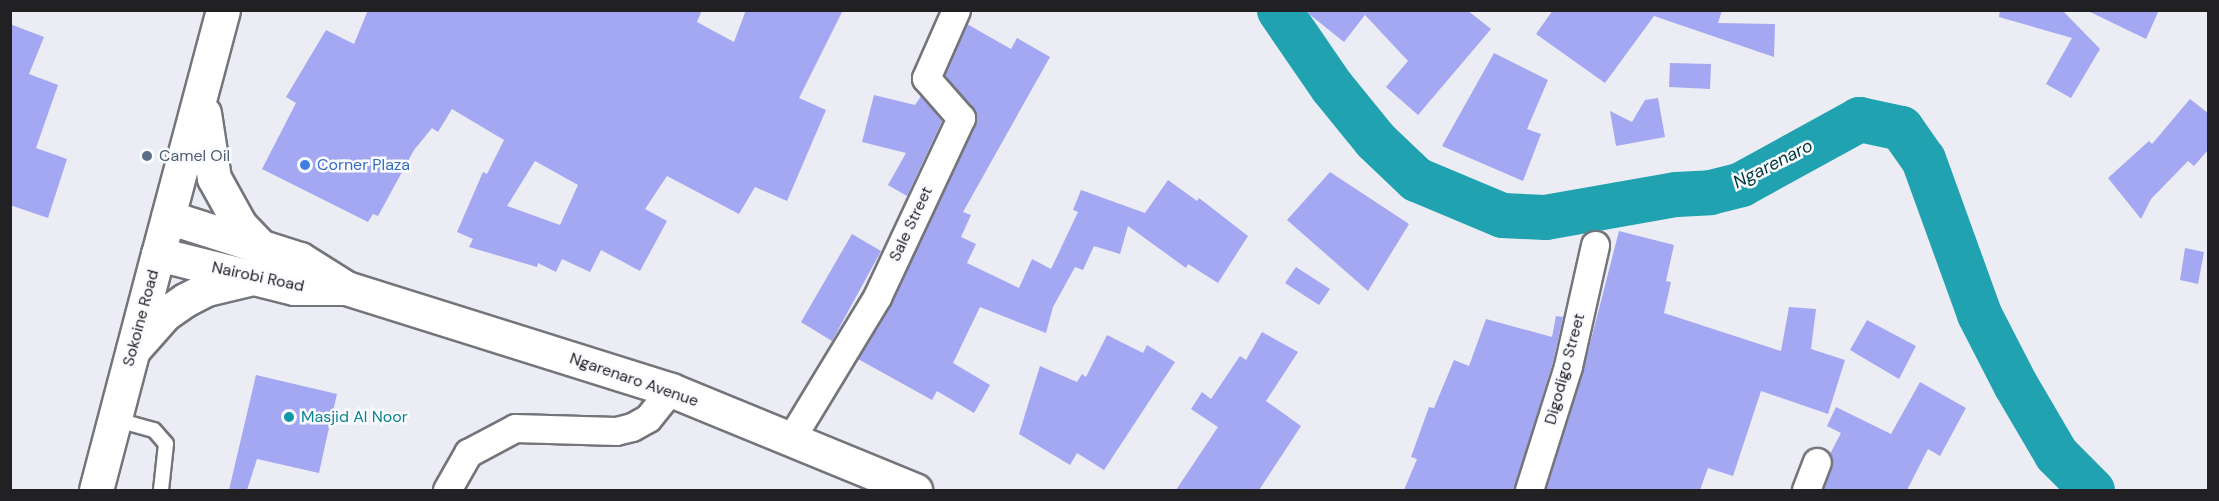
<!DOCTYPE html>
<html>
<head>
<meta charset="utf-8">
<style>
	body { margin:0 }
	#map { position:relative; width:2219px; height:501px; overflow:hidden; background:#ecedf4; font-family:"DM Sans",sans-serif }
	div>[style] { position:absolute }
	.river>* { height:45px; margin:-22.5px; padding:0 22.5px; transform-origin:22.5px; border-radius:22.5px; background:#20a2b0 }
	.building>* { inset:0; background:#a4a7f1 }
	.roads { filter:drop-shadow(2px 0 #74757b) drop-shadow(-2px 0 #74757b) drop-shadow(0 2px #74757b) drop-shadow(0 -2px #74757b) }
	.lane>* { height:14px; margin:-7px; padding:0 7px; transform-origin:7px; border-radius:7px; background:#fff }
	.street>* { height:27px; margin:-13.5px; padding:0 13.5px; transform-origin:13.5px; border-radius:13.5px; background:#fff }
	.primary>* { height:33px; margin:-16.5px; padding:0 16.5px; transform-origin:16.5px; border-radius:16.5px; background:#fff }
	.highway>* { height:33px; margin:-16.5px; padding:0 16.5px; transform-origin:16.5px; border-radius:16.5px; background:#fff }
	.dots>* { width:16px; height:16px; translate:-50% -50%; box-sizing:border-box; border:3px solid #fafbff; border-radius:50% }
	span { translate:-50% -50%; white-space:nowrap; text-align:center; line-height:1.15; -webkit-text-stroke:5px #fafbff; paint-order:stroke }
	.service-label { font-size:16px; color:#4e5e75 }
	.left { translate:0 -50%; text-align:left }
	.shop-label { font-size:16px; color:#366cbe }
	.street-label { font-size:16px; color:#212124 }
	.culture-label { font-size:16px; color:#0d838f }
	.water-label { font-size:18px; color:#00383d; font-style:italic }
	.frame { position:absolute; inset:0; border:12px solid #212124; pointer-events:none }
</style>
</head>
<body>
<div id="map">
	<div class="river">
		<div style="left:1279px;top:10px;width:93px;rotate:55.5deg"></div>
		<div style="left:1332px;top:87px;width:68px;rotate:50.9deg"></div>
		<div style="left:1375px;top:140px;width:57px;rotate:43.6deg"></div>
		<div style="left:1416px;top:179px;width:93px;rotate:22.7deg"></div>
		<div style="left:1502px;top:215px;width:43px;rotate:2.7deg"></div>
		<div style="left:1545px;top:217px;width:133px;rotate:-10deg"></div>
		<div style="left:1676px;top:194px;width:34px;rotate:-3deg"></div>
		<div style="left:1710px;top:192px;width:32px;rotate:-14deg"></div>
		<div style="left:1741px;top:184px;width:135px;rotate:-28.8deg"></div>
		<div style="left:1859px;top:119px;width:43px;rotate:12.1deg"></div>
		<div style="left:1901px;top:128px;width:38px;rotate:55deg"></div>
		<div style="left:1923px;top:159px;width:165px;rotate:70.1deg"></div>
		<div style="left:1979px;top:314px;width:79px;rotate:62.8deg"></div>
		<div style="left:2015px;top:384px;width:81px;rotate:59.6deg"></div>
		<div style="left:2056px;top:454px;width:51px;rotate:45deg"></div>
	</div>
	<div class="building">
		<div style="clip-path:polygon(evenodd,368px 10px,702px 10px,697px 22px,734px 42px,746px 10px,843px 10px,799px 98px,826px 110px,787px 201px,755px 187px,739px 214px,667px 176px,645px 209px,667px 221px,640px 271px,601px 250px,590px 272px,562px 259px,556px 272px,538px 263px,537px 267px,469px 247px,473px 239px,457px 232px,483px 172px,487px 174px,504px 140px,452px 109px,438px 132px,432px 128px,414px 150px,378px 216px,373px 214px,368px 222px,262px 169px,296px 103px,286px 97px,326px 30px,354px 44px,368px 10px,535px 161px,578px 185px,560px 225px,507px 206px,535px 161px)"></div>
		<div style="clip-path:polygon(1304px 10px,1467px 10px,1491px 29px,1418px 115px,1386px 87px,1408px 61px,1365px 15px,1344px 42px)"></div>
		<div style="clip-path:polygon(1553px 10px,1722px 10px,1718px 23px,1775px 24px,1774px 57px,1654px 16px,1605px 83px,1536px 34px)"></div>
		<div style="clip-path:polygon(2000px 10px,2062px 10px,2100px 49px,2071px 98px,2046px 84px,2072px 38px,1999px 17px)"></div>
		<div style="clip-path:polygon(2086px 10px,2159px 10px,2146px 39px)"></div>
		<div style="clip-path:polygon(10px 24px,44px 37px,29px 74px,58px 85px,36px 148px,67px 159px,48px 218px,10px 205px)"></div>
		<div style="clip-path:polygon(967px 24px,1011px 49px,1017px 38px,1050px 57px,963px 212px,971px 215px,961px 237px,976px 244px,967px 263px,1019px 288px,1032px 259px,1051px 269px,1078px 212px,1073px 210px,1081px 190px,1145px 213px,1168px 180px,1197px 201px,1199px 198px,1248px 236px,1218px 283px,1188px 264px,1186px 268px,1128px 226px,1120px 254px,1094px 246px,1083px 270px,1075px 267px,1053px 307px,1046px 333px,980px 307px,953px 363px,990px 385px,974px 413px,937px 391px,932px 400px,858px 359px,891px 304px,975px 125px,973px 108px,944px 75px)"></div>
		<div style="clip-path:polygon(1494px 53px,1548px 80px,1527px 129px,1541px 134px,1523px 181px,1442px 146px)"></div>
		<div style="clip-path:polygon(1670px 63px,1711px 64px,1710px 89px,1669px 87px)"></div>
		<div style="clip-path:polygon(874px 95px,915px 105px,921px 96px,942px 121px,907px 196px,888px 185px,906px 153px,862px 142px)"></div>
		<div style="clip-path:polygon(1658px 98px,1665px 137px,1616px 146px,1610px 111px,1632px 122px,1645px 100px)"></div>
		<div style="clip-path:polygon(2190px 99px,2208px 113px,2208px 150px,2194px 166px,2188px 161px,2151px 199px,2141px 219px,2108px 178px,2149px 141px,2152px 144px)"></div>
		<div style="clip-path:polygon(1330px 172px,1409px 224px,1368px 291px,1287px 220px)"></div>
		<div style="clip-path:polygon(1619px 231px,1674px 245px,1666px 281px,1671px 282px,1664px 313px,1781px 351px,1789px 307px,1816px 309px,1811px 349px,1845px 360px,1828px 414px,1761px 391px,1733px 476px,1708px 468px,1700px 490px,1545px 490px,1583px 371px)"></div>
		<div style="clip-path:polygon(852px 234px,881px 251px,832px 341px,801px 322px)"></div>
		<div style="clip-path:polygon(2185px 248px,2204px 252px,2198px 284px,2180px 280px)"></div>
		<div style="clip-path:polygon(1296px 267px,1330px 289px,1319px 305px,1285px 283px)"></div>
		<div style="clip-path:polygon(1556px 316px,1563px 317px,1553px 362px,1514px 490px,1404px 490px,1417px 459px,1411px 457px,1429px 407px,1434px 408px,1454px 360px,1469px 366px,1486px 319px,1552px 337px)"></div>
		<div style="clip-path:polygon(1867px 320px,1916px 346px,1899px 379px,1850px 350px)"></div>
		<div style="clip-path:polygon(1262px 332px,1298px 352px,1266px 401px,1301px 426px,1259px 490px,1176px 490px,1218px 427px,1191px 409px,1202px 392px,1211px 399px,1240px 356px,1246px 360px)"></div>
		<div style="clip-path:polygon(1107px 335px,1143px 353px,1147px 345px,1175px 362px,1104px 470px,1077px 453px,1070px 465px,1019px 434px,1040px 366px,1077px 382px,1082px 374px,1086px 377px)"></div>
		<div style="clip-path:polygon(256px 375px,337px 394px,326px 441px,319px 473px,257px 459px,247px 490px,229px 490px)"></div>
		<div style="clip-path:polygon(1920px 382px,1966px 408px,1940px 456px,1928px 449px,1907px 490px,1823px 490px,1832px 467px,1830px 454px,1841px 433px,1827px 426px,1836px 407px,1891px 434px)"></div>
	</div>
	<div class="roads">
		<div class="lane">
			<div style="left:114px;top:419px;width:41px;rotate:15.4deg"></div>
			<div style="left:154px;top:430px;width:18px;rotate:49deg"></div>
			<div style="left:166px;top:444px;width:46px;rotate:96.2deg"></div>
		</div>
		<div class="street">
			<div style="left:792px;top:437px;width:164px;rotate:-58.7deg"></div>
			<div style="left:877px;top:297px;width:198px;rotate:-64.9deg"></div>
			<div style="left:961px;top:118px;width:53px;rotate:-131.2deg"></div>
			<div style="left:926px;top:78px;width:74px;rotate:-66.2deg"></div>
			<div style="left:447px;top:490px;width:43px;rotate:-60.4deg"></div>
			<div style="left:468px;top:453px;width:53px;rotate:-28deg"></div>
			<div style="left:515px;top:428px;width:101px;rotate:1.7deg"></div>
			<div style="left:616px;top:431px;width:16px;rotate:-14deg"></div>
			<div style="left:632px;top:427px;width:18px;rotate:-29deg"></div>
			<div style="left:648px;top:418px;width:36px;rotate:-51deg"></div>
			<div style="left:1529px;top:490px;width:130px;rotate:-72.5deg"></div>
			<div style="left:1568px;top:366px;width:124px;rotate:-77.4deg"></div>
			<div style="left:1806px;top:490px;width:30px;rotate:-69deg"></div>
		</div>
		<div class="primary">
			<div style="left:96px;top:490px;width:244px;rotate:-75.3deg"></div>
		</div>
		<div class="highway">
			<div style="left:223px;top:10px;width:253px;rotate:104.9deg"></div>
			<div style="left:158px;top:254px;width:140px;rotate:14deg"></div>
			<div style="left:294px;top:288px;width:52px"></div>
			<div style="left:204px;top:113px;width:66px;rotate:81.3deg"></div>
			<div style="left:214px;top:178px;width:54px;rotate:61deg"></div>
			<div style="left:240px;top:225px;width:28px;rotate:46deg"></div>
			<div style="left:168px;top:217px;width:139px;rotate:17.7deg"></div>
			<div style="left:300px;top:259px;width:54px;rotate:32.2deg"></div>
			<div style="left:346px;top:288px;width:341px;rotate:17.4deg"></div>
			<div style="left:671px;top:390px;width:264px;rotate:22.3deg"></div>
			<div style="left:133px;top:350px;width:48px;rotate:-48.4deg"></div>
			<div style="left:165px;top:314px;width:24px;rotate:-35deg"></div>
			<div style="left:185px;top:300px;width:25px;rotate:-27deg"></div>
			<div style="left:207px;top:289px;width:43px;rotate:-13.4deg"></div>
		</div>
	</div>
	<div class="dots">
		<div style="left:147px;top:156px;background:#5c6f8a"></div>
		<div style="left:305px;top:165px;background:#3f7fe0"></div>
		<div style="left:289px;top:417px;background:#0f9aa8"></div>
	</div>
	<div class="service-label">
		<span class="left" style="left:159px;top:156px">Camel Oil</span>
	</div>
	<div class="shop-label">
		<span class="left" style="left:317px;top:165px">Corner Plaza</span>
	</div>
	<div class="street-label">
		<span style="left:911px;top:224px;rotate:-65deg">Sale Street</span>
		<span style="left:258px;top:277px;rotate:12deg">Nairobi Road</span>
		<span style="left:141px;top:318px;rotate:-75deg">Sokoine Road</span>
		<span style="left:1565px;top:369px;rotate:-75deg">Digodigo Street</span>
		<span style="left:634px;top:380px;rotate:19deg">Ngarenaro Avenue</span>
	</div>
	<div class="culture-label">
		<span class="left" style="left:301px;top:417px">Masjid Al Noor</span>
	</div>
	<div class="water-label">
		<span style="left:1773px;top:164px;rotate:-27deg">Ngarenaro</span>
	</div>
	<div class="frame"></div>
</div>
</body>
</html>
